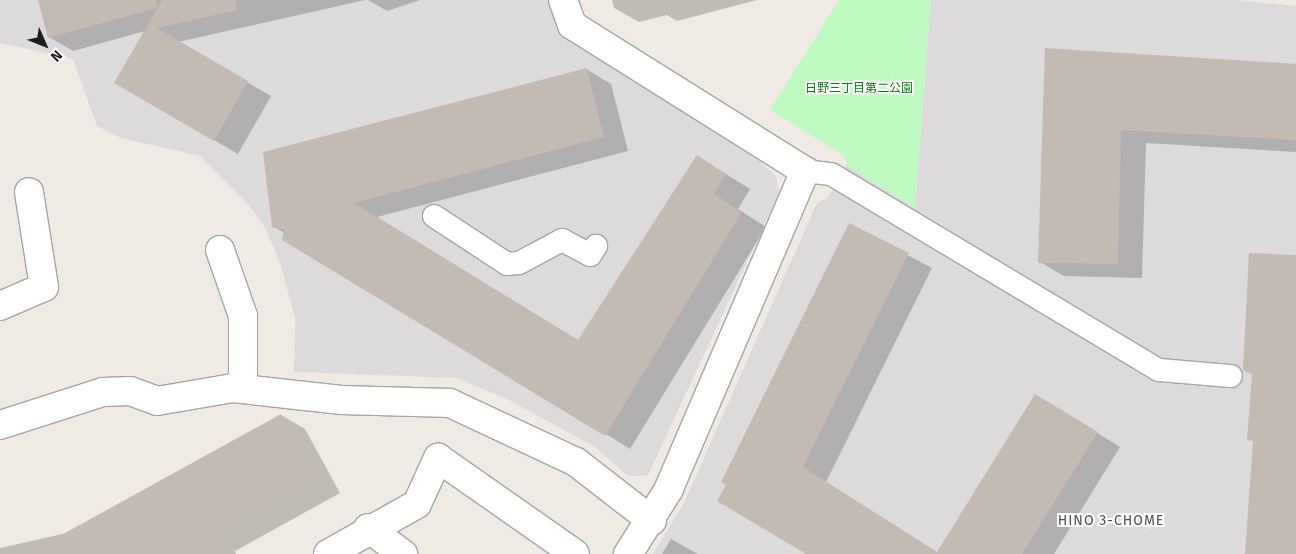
<!DOCTYPE html>
<html>
<head>
<meta charset="utf-8">
<style>
	body { margin:0 }
	#map { position:relative; width:1296px; height:554px; overflow:hidden; background:#efeae3; font-family:"Fira Sans","Noto Sans JP",sans-serif }
	div>[style] { position:absolute }
	.residential>* { inset:0; background:#dcdadb }
	.park>* { inset:0; background:#bffac1 }
	.shadow>* { inset:0; background:#0003 }
	.building>* { inset:0; background:#c3bab3 }
	.roads { filter:drop-shadow(1px 0 #a5a5a5) drop-shadow(-1px 0 #a5a5a5) drop-shadow(0 1px #a5a5a5) drop-shadow(0 -1px #a5a5a5) }
	.pedestrian>* { height:22px; margin:-11px; padding:0 11px; transform-origin:11px; border-radius:11px; background:#fff }
	.minor>* { height:28px; margin:-14px; padding:0 14px; transform-origin:14px; border-radius:14px; background:#fff }
	span { translate:-50% -50%; white-space:nowrap; text-align:center; line-height:1.15; -webkit-text-stroke:4px #fff; paint-order:stroke }
	.park-label { font-size:12px; color:#0a7d0f }
	.neighbourhood-label { font-size:14px; color:#515151; letter-spacing:1px }
	.north { position:absolute; left:20px; top:20px; width:50px; height:50px; -webkit-text-stroke:4px #fff; paint-order:stroke; rotate:134deg; font-size:14px; font-weight:700; line-height:20px; text-align:center; color:#1e1e1e }
	.north::after { content:''; display:block; margin:auto; width:18px; height:22px; background:#1e1e1e; clip-path:polygon(50% 0,100% 100%,50% 72%,0 100%) }
</style>
</head>
<body>
<div id="map">
	<div class="residential">
		<div style="clip-path:polygon(0 0,551px 0,738px 142px,776px 176px,779px 193px,648px 475px,628px 476px,595px 447px,511px 401px,457px 378px,294px 372px,295px 318px,281px 266px,266px 229px,249px 205px,200px 156px,121px 138px,97px 126px,73px 59px,0 43px)"></div>
		<div style="clip-path:polygon(931px 0,1234px 0,1296px 6px,1296px 554px,653px 554px,684px 503px,817px 203px,828px 198px,846px 165px,915px 208px)"></div>
	</div>
	<div class="park">
		<div style="clip-path:polygon(839px 0,931px 0,915px 208px,846px 165px,845px 156px,770px 110px)"></div>
	</div>
	<div class="shadow">
		<div style="clip-path:polygon(39px 0,365px 0,178px 42px,271px 96px,238px 154px,115px 82px,145px 31px,73px 51px,49px 37px)"></div>
		<div style="clip-path:polygon(368px 0,420px 0,387px 11px)"></div>
		<div style="clip-path:polygon(612px 0,757px 0,677px 21px,667px 15px,639px 22px,614px 8px)"></div>
		<div style="clip-path:polygon(1047px 50px,1296px 65px,1296px 152px,1146px 143px,1142px 278px,1064px 276px,1040px 262px)"></div>
		<div style="clip-path:polygon(586px 69px,611px 84px,628px 151px,377px 217px,579px 341px,721px 171px,750px 189px,738px 209px,766px 227px,630px 449px,273px 226px)"></div>
		<div style="clip-path:polygon(850px 225px,932px 268px,826px 482px,938px 553px,1059px 409px,1120px 447px,1054px 554px,808px 554px,719px 500px)"></div>
		<div style="clip-path:polygon(281px 415px,305px 429px,340px 493px,235px 551px,236px 554px,0 554px,0 548px,67px 533px)"></div>
		<div style="clip-path:polygon(671px 539px,696px 553px,698px 554px,662px 554px)"></div>
	</div>
	<div class="building">
		<div style="clip-path:polygon(38px 0,156px 0,157px 8px,48px 38px)"></div>
		<div style="clip-path:polygon(162px 0,236px 0,237px 10px,157px 28px,248px 81px,214px 141px,114px 83px)"></div>
		<div style="clip-path:polygon(1045px 48px,1296px 64px,1296px 140px,1121px 130px,1118px 264px,1038px 263px)"></div>
		<div style="clip-path:polygon(587px 68px,604px 137px,354px 203px,578px 340px,697px 155px,726px 174px,714px 194px,742px 212px,605px 436px,282px 240px,284px 230px,272px 227px,263px 152px)"></div>
		<div style="clip-path:polygon(849px 223px,909px 253px,803px 467px,937px 552px,1035px 394px,1098px 432px,1022px 554px,806px 554px,717px 501px,726px 485px,721px 482px)"></div>
		<div style="clip-path:polygon(1249px 253px,1296px 255px,1296px 554px,1245px 554px,1253px 441px,1247px 440px,1252px 374px,1243px 370px)"></div>
		<div style="clip-path:polygon(281px 414px,316px 479px,211px 537px,221px 554px,27px 554px)"></div>
	</div>
	<div class="roads">
		<div class="pedestrian">
			<div style="left:805px;top:171px;width:26px;rotate:7deg"></div>
			<div style="left:831px;top:174px;width:382px;rotate:30.9deg"></div>
			<div style="left:1159px;top:370px;width:72px;rotate:4.8deg"></div>
			<div style="left:434px;top:216px;width:87px;rotate:33.3deg"></div>
			<div style="left:507px;top:264px;width:12px;rotate:-5deg"></div>
			<div style="left:519px;top:263px;width:49px;rotate:-28.1deg"></div>
			<div style="left:562px;top:240px;width:32px;rotate:28deg"></div>
			<div style="left:590px;top:255px;width:11px;rotate:-56deg"></div>
		</div>
		<div class="minor">
			<div style="left:563px;top:0;width:27px;rotate:70deg"></div>
			<div style="left:572px;top:25px;width:275px;rotate:32.1deg"></div>
			<div style="left:805px;top:171px;width:346px;rotate:113.2deg"></div>
			<div style="left:669px;top:489px;width:77px;rotate:122.2deg"></div>
			<div style="left:220px;top:250px;width:70px;rotate:70.8deg"></div>
			<div style="left:243px;top:316px;width:72px;rotate:90deg"></div>
			<div style="left:0;top:306px;width:48px;rotate:-23.4deg"></div>
			<div style="left:44px;top:287px;width:96px;rotate:-99deg"></div>
			<div style="left:0;top:425px;width:108px;rotate:-17.8deg"></div>
			<div style="left:103px;top:392px;width:27px;rotate:-2deg"></div>
			<div style="left:130px;top:391px;width:29px;rotate:20deg"></div>
			<div style="left:157px;top:401px;width:77px;rotate:-9.7deg"></div>
			<div style="left:233px;top:388px;width:109px;rotate:6.3deg"></div>
			<div style="left:341px;top:400px;width:109px;rotate:1.6deg"></div>
			<div style="left:450px;top:403px;width:139px;rotate:25.1deg"></div>
			<div style="left:576px;top:462px;width:96px;rotate:37.8deg"></div>
			<div style="left:368px;top:528px;width:44px;rotate:36.6deg"></div>
			<div style="left:328px;top:554px;width:102px;rotate:-29.3deg"></div>
			<div style="left:417px;top:504px;width:51px;rotate:-65.5deg"></div>
			<div style="left:438px;top:458px;width:167px;rotate:35deg"></div>
		</div>
	</div>
	<div class="park-label">
		<span style="left:859px;top:89px">日野三丁目第二公園</span>
	</div>
	<div class="neighbourhood-label">
		<span style="left:1111px;top:521px">HINO 3-CHOME</span>
	</div>
	<div class="north">N</div>
</div>
</body>
</html>
